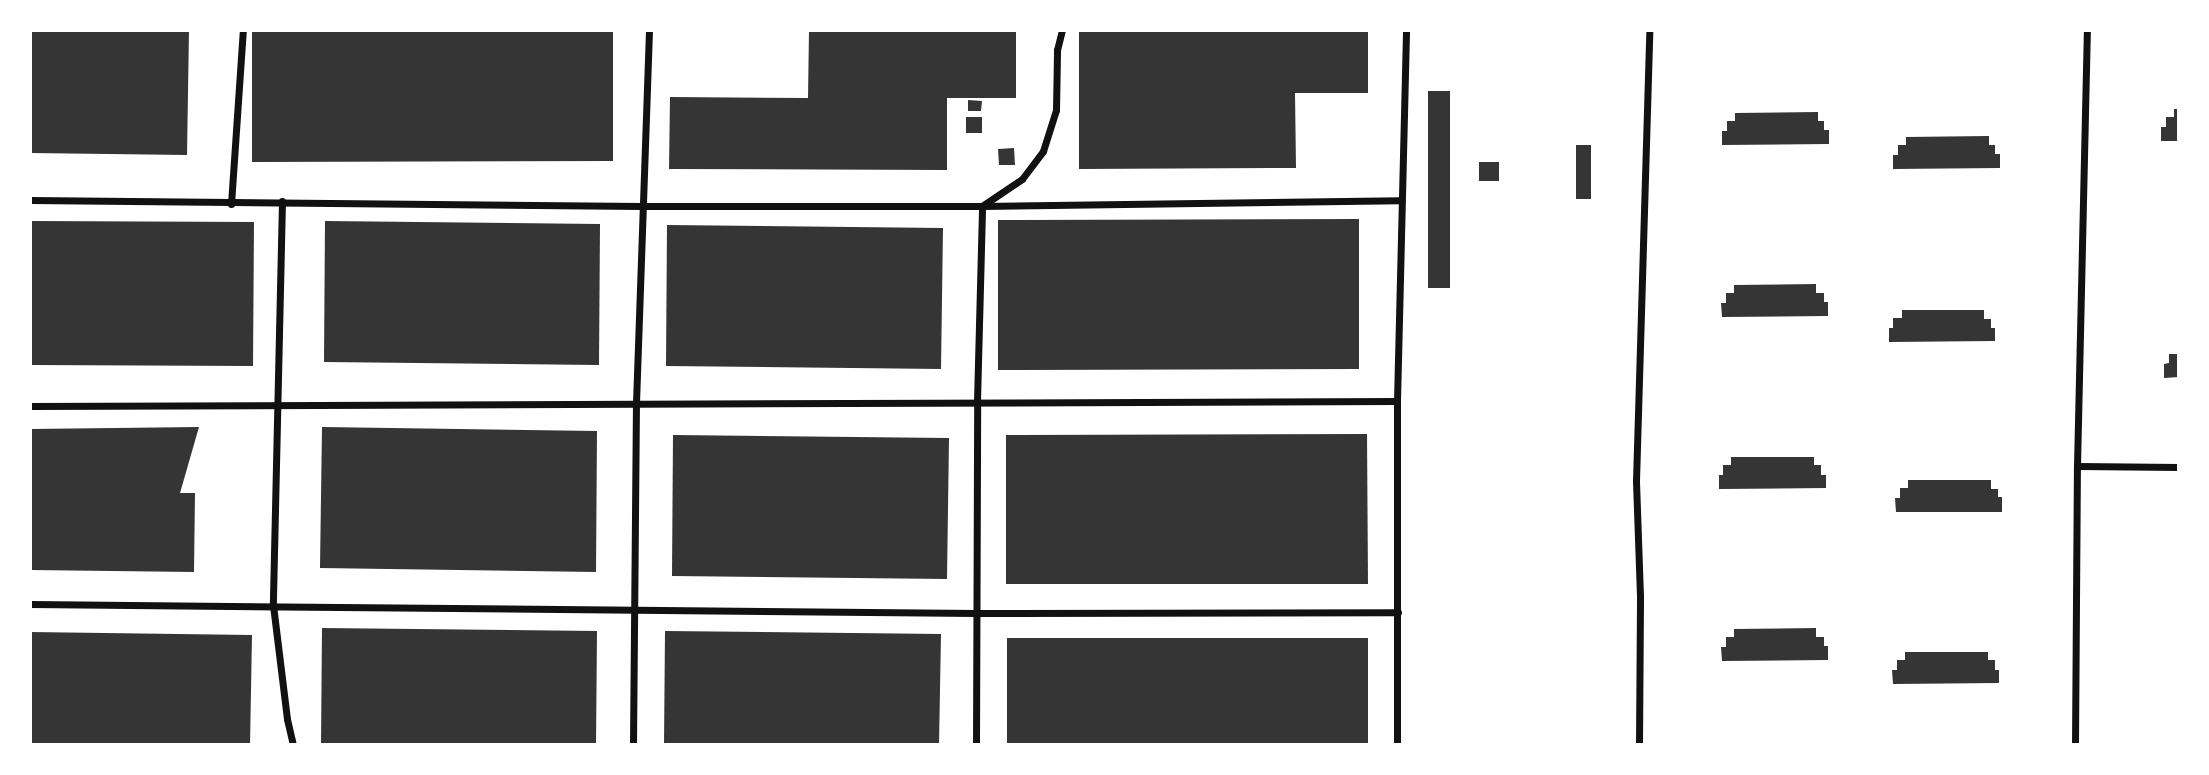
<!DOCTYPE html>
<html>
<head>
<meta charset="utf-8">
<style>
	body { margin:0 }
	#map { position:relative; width:2209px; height:775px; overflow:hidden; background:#fff; font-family:"Work Sans",sans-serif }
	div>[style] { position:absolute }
	.building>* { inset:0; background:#353535 }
	.minor>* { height:7px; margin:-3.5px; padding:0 3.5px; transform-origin:3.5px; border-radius:3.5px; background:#111 }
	span { translate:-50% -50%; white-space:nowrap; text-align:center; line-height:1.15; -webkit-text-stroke:5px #fff; paint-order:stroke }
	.frame { position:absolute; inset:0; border:32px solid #fff; pointer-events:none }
</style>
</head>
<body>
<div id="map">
	<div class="building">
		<div style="clip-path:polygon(30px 30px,189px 30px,187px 155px,30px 153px)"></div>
		<div style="clip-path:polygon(252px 30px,613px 30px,613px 161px,252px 162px)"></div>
		<div style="clip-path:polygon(809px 30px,1016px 30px,1016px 98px,947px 98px,947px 170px,669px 169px,670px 97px,808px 98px)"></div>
		<div style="clip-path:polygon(1079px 30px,1368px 30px,1368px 93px,1295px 93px,1296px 168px,1079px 169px)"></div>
		<div style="clip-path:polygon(1428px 91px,1450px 91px,1450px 288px,1428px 288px)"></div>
		<div style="clip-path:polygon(968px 100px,982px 101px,981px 111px,968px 111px)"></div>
		<div style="clip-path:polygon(2174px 109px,2179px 109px,2179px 141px,2161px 141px,2161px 127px,2166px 127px,2166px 117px,2174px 117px)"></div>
		<div style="clip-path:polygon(1818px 112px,1818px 121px,1824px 121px,1824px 130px,1829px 130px,1829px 144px,1722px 145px,1722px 131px,1727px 131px,1727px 121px,1735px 121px,1735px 113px)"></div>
		<div style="clip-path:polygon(966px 117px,982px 117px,982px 133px,966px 133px)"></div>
		<div style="clip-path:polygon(1989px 136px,1989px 145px,1995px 145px,1995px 154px,2000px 154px,2000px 168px,1893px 169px,1893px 155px,1898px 155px,1898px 145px,1906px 145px,1906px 137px)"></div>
		<div style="clip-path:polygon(1576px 145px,1591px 145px,1591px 199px,1576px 199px)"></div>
		<div style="clip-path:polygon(1014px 148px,1015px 165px,999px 165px,998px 149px)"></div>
		<div style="clip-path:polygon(1479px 162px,1499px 162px,1499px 181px,1479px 181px)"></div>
		<div style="clip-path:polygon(1359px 219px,1359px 369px,998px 370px,998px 220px)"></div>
		<div style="clip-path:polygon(30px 221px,254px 222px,253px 366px,30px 365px)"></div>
		<div style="clip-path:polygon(325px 221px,600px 224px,599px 365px,324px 362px)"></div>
		<div style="clip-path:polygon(667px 225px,943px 228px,941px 369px,666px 366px)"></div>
		<div style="clip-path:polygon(1816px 284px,1816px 293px,1824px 293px,1824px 302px,1828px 302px,1828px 316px,1722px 317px,1721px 303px,1726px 303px,1726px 293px,1734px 293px,1734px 285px)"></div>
		<div style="clip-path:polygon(1902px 310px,1984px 310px,1984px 319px,1991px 319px,1991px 328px,1995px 328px,1995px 341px,1889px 342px,1889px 328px,1893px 328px,1893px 318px,1902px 318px)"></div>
		<div style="clip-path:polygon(2169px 354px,2179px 354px,2179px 377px,2164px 378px,2164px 364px,2169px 363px)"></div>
		<div style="clip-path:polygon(199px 427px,180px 493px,195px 493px,194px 572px,30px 570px,30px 429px)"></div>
		<div style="clip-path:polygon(322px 427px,597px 431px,596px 572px,320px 568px)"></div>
		<div style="clip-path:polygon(1367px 434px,1368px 584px,1006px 584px,1006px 435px)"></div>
		<div style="clip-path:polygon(673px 435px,949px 438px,947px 579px,672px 576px)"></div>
		<div style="clip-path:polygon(1731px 457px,1814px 457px,1814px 465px,1821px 465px,1821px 475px,1826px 475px,1826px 488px,1719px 489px,1719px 475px,1723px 475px,1723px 465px,1731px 465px)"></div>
		<div style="clip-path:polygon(1908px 480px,1991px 480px,1991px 489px,1998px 489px,1998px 497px,2002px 497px,2002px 512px,1896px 512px,1895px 498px,1900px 498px,1900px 488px,1908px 488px)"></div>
		<div style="clip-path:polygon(322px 628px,597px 631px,596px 745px,321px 745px)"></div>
		<div style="clip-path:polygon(1816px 628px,1816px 637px,1824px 637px,1824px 646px,1828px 646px,1828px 660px,1722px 661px,1721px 647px,1726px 647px,1726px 637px,1734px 637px,1734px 629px)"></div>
		<div style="clip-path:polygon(665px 631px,941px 634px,939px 745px,664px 745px)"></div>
		<div style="clip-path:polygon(30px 632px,252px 635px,250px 745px,30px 745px)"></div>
		<div style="clip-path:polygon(1007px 638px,1368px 638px,1368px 745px,1007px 745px)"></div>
		<div style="clip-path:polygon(1905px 652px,1988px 652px,1988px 660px,1995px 660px,1995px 670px,1999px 670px,1999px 683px,1893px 684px,1892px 670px,1897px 670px,1897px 660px,1905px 660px)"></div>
	</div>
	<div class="minor">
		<div style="left:30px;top:200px;width:611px;rotate:0.56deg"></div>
		<div style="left:641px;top:206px;width:341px"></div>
		<div style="left:982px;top:206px;width:418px;rotate:-0.8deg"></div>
		<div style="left:282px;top:201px;width:404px;rotate:91.3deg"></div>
		<div style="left:273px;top:605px;width:115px;rotate:83deg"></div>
		<div style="left:287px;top:719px;width:27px;rotate:77deg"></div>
		<div style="left:231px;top:204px;width:174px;rotate:-86.1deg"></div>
		<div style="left:30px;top:406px;width:1367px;rotate:-0.21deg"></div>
		<div style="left:2077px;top:466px;width:102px;rotate:0.6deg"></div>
		<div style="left:30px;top:604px;width:946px;rotate:0.55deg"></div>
		<div style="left:976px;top:613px;width:422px;rotate:-0.1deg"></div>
		<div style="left:633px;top:745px;width:342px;rotate:-89.5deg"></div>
		<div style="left:636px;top:403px;width:373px;rotate:-88deg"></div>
		<div style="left:976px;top:745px;width:344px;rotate:-89.8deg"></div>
		<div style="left:977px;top:401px;width:195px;rotate:-88.5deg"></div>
		<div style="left:982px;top:206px;width:48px;rotate:-34deg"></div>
		<div style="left:1022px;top:179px;width:35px;rotate:-53deg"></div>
		<div style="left:1043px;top:151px;width:43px;rotate:-72.4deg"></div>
		<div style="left:1056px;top:110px;width:60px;rotate:-89deg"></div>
		<div style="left:1057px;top:50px;width:21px;rotate:-76deg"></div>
		<div style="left:1397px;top:745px;width:344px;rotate:-90deg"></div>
		<div style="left:1397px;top:401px;width:371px;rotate:-88.6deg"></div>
		<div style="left:1639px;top:745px;width:149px;rotate:-89.6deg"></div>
		<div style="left:1640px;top:596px;width:115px;rotate:-92deg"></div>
		<div style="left:1636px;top:481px;width:451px;rotate:-88.3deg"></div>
		<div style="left:2075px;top:745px;width:279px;rotate:-89.6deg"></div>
		<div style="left:2077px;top:466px;width:436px;rotate:-88.7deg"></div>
	</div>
	<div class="frame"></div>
</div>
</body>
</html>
